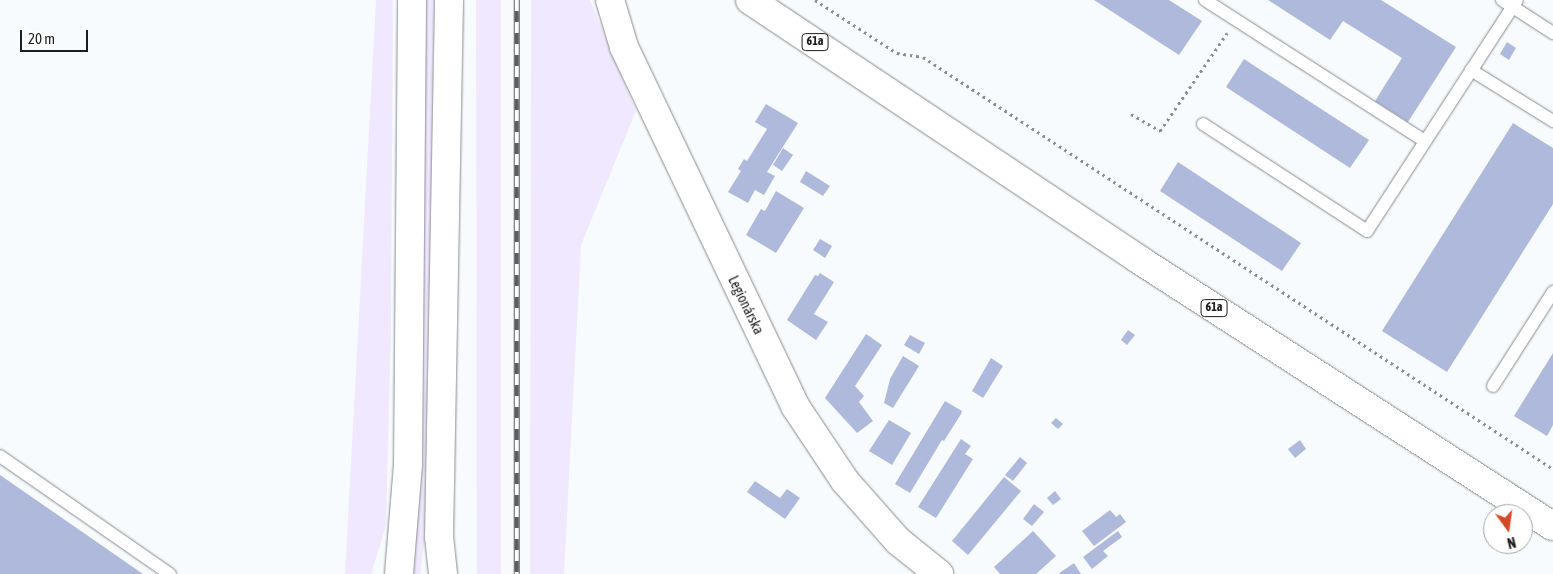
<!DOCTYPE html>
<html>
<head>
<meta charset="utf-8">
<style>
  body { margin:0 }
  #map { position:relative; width:1553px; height:574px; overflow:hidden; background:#f8fbfe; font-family:"Asap Condensed",sans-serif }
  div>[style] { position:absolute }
  .green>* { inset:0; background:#f0e8ff }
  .building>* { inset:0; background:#aeb9dc }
  .path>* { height:3px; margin-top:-1.5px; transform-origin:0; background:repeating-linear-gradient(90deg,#8b8d8f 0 2.5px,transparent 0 6.5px) }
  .roads { filter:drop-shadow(0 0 1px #888b8e) drop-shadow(0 0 1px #888b8e) }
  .lane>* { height:12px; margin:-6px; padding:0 6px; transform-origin:6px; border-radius:6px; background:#fff }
  .secondary>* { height:28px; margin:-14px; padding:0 14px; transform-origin:14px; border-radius:14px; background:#fff }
  .primary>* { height:28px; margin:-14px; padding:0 14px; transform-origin:14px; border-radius:14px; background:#fff }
  .rail>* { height:5.5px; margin-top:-2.75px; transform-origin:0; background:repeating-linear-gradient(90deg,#fff 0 11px,#5c5d5f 0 22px); box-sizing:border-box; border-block:1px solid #5c5d5f }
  span { translate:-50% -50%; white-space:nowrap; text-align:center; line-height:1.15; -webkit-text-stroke:5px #fff; paint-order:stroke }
  .shield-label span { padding:1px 4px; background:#fff; border:1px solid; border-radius:4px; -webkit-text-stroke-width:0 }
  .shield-label { font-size:12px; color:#1c1d1e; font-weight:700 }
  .street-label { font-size:14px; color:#1c1d1e }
  .north { position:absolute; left:1483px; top:504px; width:50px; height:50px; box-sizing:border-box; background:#fff; border:1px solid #a4a5a5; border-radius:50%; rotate:166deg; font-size:14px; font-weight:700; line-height:20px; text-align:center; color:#1c1d1e }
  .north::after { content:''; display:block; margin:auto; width:18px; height:22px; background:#d44a26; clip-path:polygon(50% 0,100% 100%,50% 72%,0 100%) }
  .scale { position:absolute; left:20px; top:30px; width:68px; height:22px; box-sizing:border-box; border:2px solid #1c1d1e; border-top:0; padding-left:6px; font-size:15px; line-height:18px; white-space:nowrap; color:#1c1d1e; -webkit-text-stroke:4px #fff; paint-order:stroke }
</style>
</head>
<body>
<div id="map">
  <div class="green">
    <div style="clip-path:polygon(376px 0,393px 0,391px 328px,386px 526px,371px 574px,345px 574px)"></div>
    <div style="clip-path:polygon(426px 0,434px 0,430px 500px,420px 574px,409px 574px,421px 433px)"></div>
    <div style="clip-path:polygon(476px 0,501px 0,501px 574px,477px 574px)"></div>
    <div style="clip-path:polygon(531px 0,590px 0,636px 111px,581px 245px,564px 574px,530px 574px)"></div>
  </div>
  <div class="building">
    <div style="clip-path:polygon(1094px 0,1169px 0,1202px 21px,1179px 55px)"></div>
    <div style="clip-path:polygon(1268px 0,1381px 0,1456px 47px,1408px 122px,1375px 101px,1402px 58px,1343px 21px,1330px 40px)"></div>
    <div style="clip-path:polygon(1507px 42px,1516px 48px,1509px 60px,1500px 54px)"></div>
    <div style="clip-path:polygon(1244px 59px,1369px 140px,1350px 168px,1226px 87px)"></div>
    <div style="clip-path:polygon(766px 104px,798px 123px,767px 172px,775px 176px,764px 195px,755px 190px,748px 203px,728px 192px,741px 171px,738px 169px,744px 159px,747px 161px,767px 129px,755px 122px)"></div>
    <div style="clip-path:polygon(1513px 123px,1553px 148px,1553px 204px,1447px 372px,1382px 331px)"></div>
    <div style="clip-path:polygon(783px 148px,793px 155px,782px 171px,773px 165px)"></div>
    <div style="clip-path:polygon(1178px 162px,1301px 243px,1282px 271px,1160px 191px)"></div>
    <div style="clip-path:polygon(806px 171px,830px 186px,823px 196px,800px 182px)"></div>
    <div style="clip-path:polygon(776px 191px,804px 208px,776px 253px,746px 235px,761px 209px,765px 211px)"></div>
    <div style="clip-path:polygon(820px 239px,832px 246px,825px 258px,813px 250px)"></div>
    <div style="clip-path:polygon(820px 273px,834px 282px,814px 314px,828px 322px,816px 340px,787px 320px,815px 275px,818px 276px)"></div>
    <div style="clip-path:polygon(1128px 330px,1135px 335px,1127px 345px,1121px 340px)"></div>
    <div style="clip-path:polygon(866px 334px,882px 345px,855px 386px,864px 396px,859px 402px,873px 421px,857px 433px,825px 398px)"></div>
    <div style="clip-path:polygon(910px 335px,925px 343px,919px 354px,904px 345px)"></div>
    <div style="clip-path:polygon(1553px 353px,1553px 425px,1547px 436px,1514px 416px)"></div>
    <div style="clip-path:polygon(903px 356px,919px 366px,893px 408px,884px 403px,890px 379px)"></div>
    <div style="clip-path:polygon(991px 358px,1003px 366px,983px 398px,972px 391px)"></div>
    <div style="clip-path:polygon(945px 401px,962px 411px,961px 414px,944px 441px,942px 440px,910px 493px,895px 484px)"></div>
    <div style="clip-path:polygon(1056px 418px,1063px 424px,1058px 429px,1051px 423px)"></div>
    <div style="clip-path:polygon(889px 420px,911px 433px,892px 465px,869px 451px)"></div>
    <div style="clip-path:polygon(961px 439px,971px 446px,965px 454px,973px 459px,936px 518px,918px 507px)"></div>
    <div style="clip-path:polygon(1300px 440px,1306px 449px,1295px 458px,1288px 449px)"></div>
    <div style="clip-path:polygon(1020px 457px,1027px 463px,1013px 481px,1005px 475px)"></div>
    <div style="clip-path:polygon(0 475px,143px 574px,0 574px)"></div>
    <div style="clip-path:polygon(1004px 477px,1021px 491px,968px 555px,952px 541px)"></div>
    <div style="clip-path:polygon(755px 481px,780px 498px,787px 489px,800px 498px,785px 519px,747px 492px)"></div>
    <div style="clip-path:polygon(1055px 491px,1061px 499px,1053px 505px,1047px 498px)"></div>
    <div style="clip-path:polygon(1034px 504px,1044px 512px,1032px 526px,1023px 519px)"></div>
    <div style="clip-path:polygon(1110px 510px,1116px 517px,1120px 514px,1126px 522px,1094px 546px,1082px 531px)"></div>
    <div style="clip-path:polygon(1033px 531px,1056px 556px,1036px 574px,1000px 574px,994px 567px)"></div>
    <div style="clip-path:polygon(1118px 531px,1122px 537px,1103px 551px,1108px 556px,1092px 569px,1083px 557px)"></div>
    <div style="clip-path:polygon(1074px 563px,1081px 574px,1058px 574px)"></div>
  </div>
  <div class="path">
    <div style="left:815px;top:0;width:98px;rotate:32.9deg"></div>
    <div style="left:897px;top:53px;width:26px;rotate:9deg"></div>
    <div style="left:923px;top:57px;width:753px;rotate:33.18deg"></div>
    <div style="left:1131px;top:114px;width:34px;rotate:30deg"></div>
    <div style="left:1160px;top:131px;width:119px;rotate:-55.6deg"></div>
  </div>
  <div class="roads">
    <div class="lane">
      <div style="left:1205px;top:0;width:261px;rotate:32.7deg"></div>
      <div style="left:1502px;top:0;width:61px;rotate:32.9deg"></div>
      <div style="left:1471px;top:70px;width:97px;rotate:31.9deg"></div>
      <div style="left:1203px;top:124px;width:196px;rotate:33.1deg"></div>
      <div style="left:1367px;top:231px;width:275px;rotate:-57deg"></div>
      <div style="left:1493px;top:386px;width:112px;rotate:-57.4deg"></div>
      <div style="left:0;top:456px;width:207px;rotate:34.8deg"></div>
    </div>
    <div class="secondary">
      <div style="left:610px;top:0;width:49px;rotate:73.4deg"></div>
      <div style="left:624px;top:47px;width:398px;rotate:64.5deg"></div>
      <div style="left:795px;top:406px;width:90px;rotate:56.3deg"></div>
      <div style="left:845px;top:481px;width:80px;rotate:48.5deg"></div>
      <div style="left:898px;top:541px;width:53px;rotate:38.8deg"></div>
      <div style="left:399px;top:574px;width:110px;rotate:-85.3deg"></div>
      <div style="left:408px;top:464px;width:464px;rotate:-89.5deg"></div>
      <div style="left:443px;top:574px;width:37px;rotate:-96deg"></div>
      <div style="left:439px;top:537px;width:537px;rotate:-88.93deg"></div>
    </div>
    <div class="primary">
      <div style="left:750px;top:0;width:467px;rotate:33.7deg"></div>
      <div style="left:1138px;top:259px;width:493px;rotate:32.8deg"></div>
    </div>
  </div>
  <div class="rail">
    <div style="left:517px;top:0;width:574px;rotate:90deg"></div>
  </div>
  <div class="shield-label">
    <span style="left:815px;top:42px">61a</span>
    <span style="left:1214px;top:308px">61a</span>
  </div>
  <div class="street-label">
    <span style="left:746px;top:305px;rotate:64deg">Legionárska</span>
  </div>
  <div class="north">N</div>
  <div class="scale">20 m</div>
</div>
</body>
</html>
